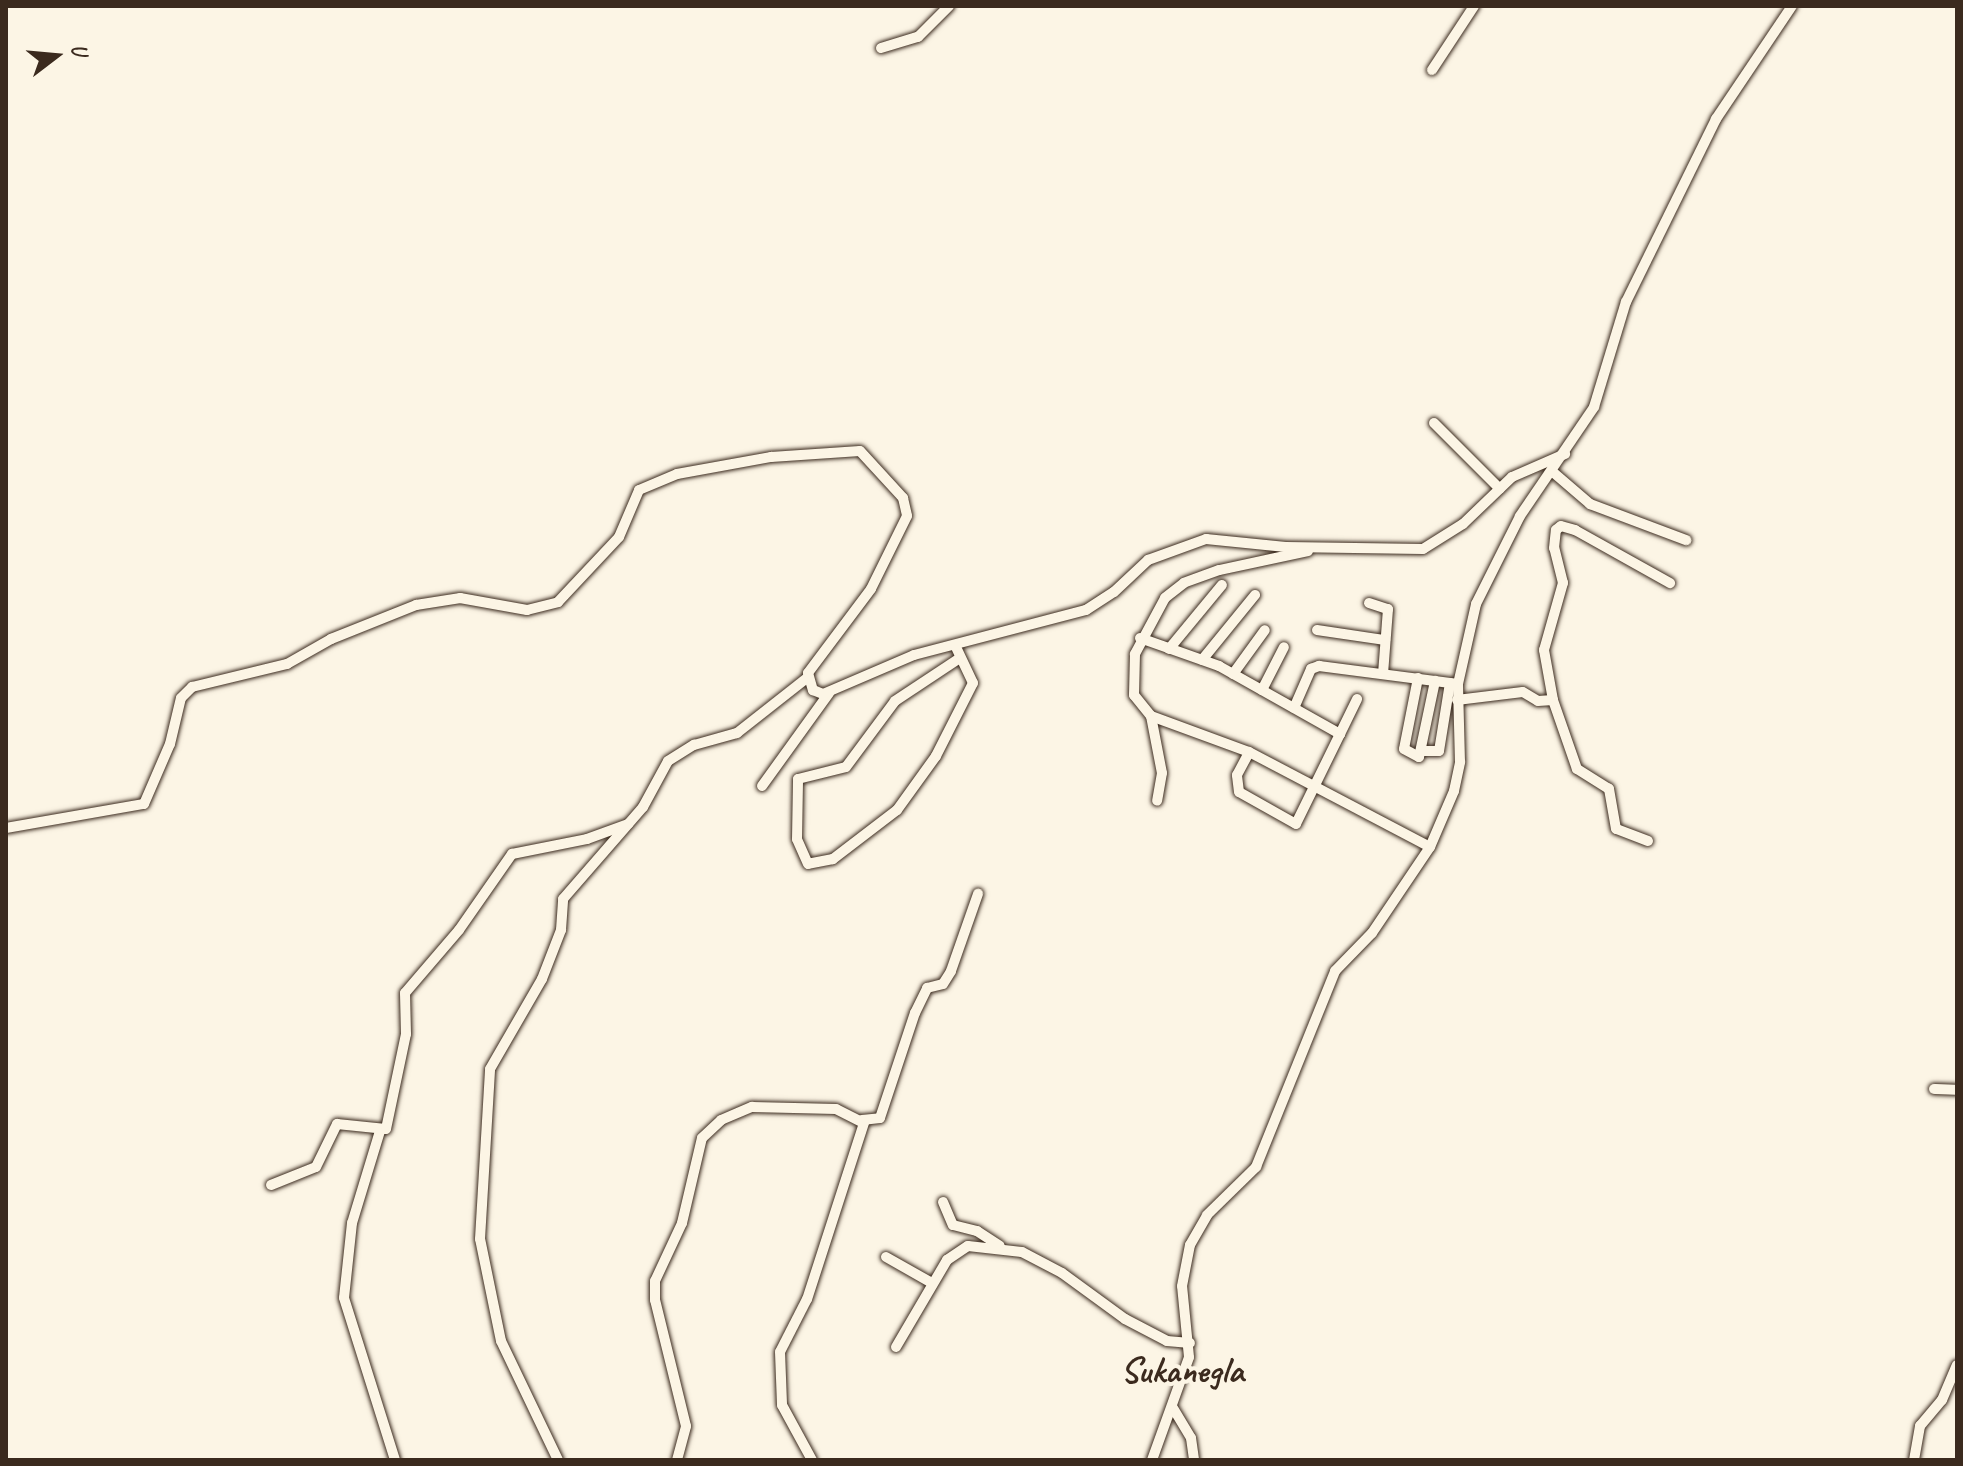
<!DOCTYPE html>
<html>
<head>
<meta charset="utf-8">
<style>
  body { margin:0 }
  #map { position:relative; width:1963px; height:1466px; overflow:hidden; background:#fcf5e5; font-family:Caveat,sans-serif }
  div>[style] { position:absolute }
  .roads { filter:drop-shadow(0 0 2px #3b2a1e) drop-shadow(0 0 2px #3b2a1e) }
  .minor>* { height:10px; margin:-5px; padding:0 5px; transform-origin:5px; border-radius:5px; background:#fcf5e5 }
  span { translate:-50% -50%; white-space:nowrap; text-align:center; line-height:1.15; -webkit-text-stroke:8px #fcf5e5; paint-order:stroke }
  .quarter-label { font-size:36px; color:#3b2a1e; font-weight:700 }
  .frame { position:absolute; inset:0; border:8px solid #3b2a1e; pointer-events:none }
  .north { position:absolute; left:16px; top:16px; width:80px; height:80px; -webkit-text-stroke:6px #fcf5e5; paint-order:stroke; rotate:74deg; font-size:22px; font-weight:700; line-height:32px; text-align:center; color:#3b2a1e }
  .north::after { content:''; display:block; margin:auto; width:28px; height:36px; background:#3b2a1e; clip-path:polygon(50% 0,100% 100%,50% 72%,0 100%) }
</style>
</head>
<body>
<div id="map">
  <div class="roads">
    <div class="minor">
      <div style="left:881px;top:48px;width:39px;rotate:-17deg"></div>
      <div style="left:918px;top:37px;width:44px;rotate:-45deg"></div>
      <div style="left:1432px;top:70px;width:77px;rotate:-56.7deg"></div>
      <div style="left:1434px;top:423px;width:93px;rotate:45deg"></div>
      <div style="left:1554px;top:473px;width:48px;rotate:40.7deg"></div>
      <div style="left:1590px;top:504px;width:103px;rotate:20.6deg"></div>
      <div style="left:1308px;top:551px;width:91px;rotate:167.9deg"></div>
      <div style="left:1219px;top:570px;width:37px;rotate:160deg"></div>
      <div style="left:1184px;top:583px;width:24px;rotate:142deg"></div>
      <div style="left:1165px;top:598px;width:64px;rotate:118.2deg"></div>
      <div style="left:1135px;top:654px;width:41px;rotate:91.4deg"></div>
      <div style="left:1134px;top:695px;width:27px;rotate:51deg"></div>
      <div style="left:1151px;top:716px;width:104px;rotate:20.2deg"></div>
      <div style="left:1249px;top:752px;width:204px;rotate:27.7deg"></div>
      <div style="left:1369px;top:603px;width:20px;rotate:18deg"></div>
      <div style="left:1388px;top:609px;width:65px;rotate:94.4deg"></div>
      <div style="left:1317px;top:630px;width:69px;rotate:8.4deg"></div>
      <div style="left:1140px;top:638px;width:84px;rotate:19.5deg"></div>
      <div style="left:1219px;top:666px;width:139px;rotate:29.3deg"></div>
      <div style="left:1340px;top:734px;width:100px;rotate:116.1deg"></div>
      <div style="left:1296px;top:824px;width:65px;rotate:-150.7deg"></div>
      <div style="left:1239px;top:792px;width:17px;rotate:-97deg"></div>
      <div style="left:1237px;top:775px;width:26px;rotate:-62deg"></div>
      <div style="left:955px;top:645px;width:42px;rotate:64.7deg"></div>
      <div style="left:973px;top:683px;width:82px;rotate:116.9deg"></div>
      <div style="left:936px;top:756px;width:67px;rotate:125.8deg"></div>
      <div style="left:897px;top:810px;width:81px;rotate:142.6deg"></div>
      <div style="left:833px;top:859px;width:25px;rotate:169deg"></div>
      <div style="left:808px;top:864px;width:27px;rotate:-114deg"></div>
      <div style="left:797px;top:839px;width:60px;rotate:-89deg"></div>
      <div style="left:798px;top:779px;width:49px;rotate:-14deg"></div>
      <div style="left:846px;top:767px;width:82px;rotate:-53.4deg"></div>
      <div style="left:895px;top:701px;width:78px;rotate:-33.5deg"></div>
      <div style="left:1169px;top:649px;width:83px;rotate:-50.4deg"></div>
      <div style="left:1202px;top:660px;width:84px;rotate:-50.8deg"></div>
      <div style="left:1233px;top:674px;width:54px;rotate:-54deg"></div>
      <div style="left:1418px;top:678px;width:72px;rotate:101.2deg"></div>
      <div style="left:1404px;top:749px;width:17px;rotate:28deg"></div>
      <div style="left:1419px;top:757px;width:78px;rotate:-78.1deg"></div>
      <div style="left:1262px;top:690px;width:48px;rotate:-62.9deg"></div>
      <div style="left:1457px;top:700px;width:66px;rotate:-6.9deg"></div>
      <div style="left:1523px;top:692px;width:17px;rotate:31deg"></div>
      <div style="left:1538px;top:701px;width:15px;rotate:-4deg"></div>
      <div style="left:1294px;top:708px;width:43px;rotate:-66.4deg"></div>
      <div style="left:1311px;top:669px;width:9px;rotate:-21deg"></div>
      <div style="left:1319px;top:666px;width:140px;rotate:7.4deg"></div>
      <div style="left:1151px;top:716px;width:58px;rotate:79.1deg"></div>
      <div style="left:1162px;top:773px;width:28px;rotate:100deg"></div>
      <div style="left:1340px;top:734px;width:39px;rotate:-64deg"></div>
      <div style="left:1424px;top:751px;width:15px"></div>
      <div style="left:1439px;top:751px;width:69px;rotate:-80.8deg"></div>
      <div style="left:762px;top:786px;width:115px;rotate:-54.2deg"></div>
      <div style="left:6px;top:828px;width:140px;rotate:-9.9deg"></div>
      <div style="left:144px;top:804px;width:65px;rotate:-66.6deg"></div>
      <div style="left:170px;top:744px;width:47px;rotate:-76.6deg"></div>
      <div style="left:181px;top:698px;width:16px;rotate:-45deg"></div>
      <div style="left:192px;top:687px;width:98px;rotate:-13.6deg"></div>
      <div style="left:287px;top:664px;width:51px;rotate:-29.6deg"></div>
      <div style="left:331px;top:639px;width:92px;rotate:-21.8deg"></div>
      <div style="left:416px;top:605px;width:45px;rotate:-9deg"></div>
      <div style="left:460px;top:598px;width:68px;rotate:10.2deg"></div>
      <div style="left:527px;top:610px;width:32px;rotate:-14deg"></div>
      <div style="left:558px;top:602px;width:89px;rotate:-46.8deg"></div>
      <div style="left:619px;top:537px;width:51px;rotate:-66.9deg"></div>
      <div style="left:639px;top:490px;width:41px;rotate:-22.8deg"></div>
      <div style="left:677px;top:474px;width:96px;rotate:-10.3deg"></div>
      <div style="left:771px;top:457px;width:89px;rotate:-3.9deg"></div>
      <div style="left:860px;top:451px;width:64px;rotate:47.5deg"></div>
      <div style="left:903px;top:498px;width:18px;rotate:77deg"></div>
      <div style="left:907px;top:516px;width:81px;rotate:116.3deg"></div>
      <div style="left:871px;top:589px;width:105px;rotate:126.9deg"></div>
      <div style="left:808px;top:673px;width:18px;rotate:74deg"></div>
      <div style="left:813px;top:690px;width:11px;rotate:22deg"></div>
      <div style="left:823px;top:694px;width:99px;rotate:-23.2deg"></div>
      <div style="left:914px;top:655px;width:178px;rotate:-14.7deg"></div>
      <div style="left:1086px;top:610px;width:33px;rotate:-33deg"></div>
      <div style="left:1114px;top:592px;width:47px;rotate:-43.3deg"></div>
      <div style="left:1148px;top:560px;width:62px;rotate:-19.9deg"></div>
      <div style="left:1206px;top:539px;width:80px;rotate:5.7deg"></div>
      <div style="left:1286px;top:547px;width:137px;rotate:0.8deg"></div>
      <div style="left:1423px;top:549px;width:47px;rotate:-32deg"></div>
      <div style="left:1463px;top:524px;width:68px;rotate:-43.8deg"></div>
      <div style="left:1512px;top:477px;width:58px;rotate:-23.5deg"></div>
      <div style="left:1648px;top:841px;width:34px;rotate:-159deg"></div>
      <div style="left:1616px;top:829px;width:41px;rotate:-99.9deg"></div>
      <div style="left:1609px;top:789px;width:38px;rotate:-148deg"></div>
      <div style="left:1577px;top:769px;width:73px;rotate:-109.2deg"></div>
      <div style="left:1553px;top:700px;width:51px;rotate:-100.2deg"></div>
      <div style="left:1544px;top:650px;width:70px;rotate:-74.2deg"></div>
      <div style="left:1563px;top:583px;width:36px;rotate:-104deg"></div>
      <div style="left:1554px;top:548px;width:18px;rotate:-84deg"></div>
      <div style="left:1556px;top:530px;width:6px;rotate:-39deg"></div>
      <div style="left:1561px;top:526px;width:15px;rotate:16deg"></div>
      <div style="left:1575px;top:530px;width:109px;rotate:29.2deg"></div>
      <div style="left:1934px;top:1089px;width:23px;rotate:2deg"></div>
      <div style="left:862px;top:1120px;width:18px;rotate:-6deg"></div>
      <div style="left:880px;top:1118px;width:111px;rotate:-71.6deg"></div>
      <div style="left:915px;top:1013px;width:28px;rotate:-64deg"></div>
      <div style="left:927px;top:988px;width:16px;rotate:-14deg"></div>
      <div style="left:943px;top:984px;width:15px;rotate:-58deg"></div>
      <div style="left:951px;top:971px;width:82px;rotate:-70.7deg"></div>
      <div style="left:380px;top:1131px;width:96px;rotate:106.9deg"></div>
      <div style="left:352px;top:1223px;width:75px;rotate:96.1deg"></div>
      <div style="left:344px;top:1298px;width:170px;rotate:72.5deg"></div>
      <div style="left:271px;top:1185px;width:48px;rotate:-21.8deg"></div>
      <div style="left:316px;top:1167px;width:48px;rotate:-64deg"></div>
      <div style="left:337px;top:1124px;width:49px;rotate:5.8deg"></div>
      <div style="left:386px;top:1129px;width:97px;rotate:-78.1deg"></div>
      <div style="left:406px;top:1034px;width:41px;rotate:-91.4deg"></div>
      <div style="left:405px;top:993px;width:83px;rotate:-49.4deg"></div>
      <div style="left:459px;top:930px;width:93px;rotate:-55.1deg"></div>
      <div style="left:512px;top:854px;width:76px;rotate:-11.3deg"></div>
      <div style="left:587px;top:839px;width:44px;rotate:-20.1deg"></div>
      <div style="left:943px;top:1202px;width:25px;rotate:67deg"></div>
      <div style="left:953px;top:1225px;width:25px;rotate:14deg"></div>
      <div style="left:977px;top:1231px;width:27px;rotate:33deg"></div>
      <div style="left:886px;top:1257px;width:53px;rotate:29.5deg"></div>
      <div style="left:896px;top:1347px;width:101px;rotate:-59.6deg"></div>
      <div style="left:947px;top:1260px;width:25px;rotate:-34deg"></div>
      <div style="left:968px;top:1246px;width:54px;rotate:6.3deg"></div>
      <div style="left:1022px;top:1252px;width:45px;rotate:27.7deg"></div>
      <div style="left:1062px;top:1273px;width:78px;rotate:36.1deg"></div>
      <div style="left:1125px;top:1319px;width:47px;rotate:27.6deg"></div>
      <div style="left:1167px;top:1341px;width:23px;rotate:5deg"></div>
      <div style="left:1173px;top:1408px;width:35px;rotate:59deg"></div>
      <div style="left:1191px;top:1438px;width:22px;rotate:82deg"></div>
      <div style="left:558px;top:1460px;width:132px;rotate:-115.6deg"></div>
      <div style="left:501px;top:1341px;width:104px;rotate:-101.6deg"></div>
      <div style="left:480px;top:1239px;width:170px;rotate:-86.6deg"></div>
      <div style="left:490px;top:1069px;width:104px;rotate:-60deg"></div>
      <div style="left:542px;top:979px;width:53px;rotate:-68.8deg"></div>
      <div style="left:561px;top:930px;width:31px;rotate:-86deg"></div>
      <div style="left:563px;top:899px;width:122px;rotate:-49deg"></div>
      <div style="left:643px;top:807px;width:52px;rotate:-61.5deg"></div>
      <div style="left:668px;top:761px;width:31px;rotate:-32deg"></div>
      <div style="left:694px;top:745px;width:45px;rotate:-15.6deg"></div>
      <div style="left:737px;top:733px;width:89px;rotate:-38.2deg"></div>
      <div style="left:677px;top:1460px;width:35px;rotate:-75deg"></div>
      <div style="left:686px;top:1426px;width:130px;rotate:-103.8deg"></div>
      <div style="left:655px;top:1300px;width:19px;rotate:-90deg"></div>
      <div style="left:655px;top:1281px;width:64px;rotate:-65deg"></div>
      <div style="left:682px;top:1223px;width:87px;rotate:-76.8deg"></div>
      <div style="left:702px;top:1138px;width:26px;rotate:-43deg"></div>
      <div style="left:721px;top:1120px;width:34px;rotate:-23deg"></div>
      <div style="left:752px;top:1107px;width:84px;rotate:1.4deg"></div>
      <div style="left:836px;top:1109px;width:31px;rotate:27deg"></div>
      <div style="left:864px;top:1123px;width:185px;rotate:107.9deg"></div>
      <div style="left:807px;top:1299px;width:59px;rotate:117deg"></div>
      <div style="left:780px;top:1352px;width:53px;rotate:87.8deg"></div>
      <div style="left:782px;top:1405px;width:63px;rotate:61.4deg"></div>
      <div style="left:1152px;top:1460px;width:109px;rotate:-70.2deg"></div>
      <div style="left:1189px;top:1357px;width:71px;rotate:-95.6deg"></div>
      <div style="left:1182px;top:1286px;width:42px;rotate:-79deg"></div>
      <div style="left:1190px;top:1245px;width:34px;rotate:-60deg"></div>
      <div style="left:1207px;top:1215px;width:69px;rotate:-44.4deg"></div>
      <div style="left:1256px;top:1167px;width:211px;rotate:-68deg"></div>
      <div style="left:1335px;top:971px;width:53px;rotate:-45.8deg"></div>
      <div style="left:1372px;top:933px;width:104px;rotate:-56deg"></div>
      <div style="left:1430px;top:847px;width:61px;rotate:-66.8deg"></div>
      <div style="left:1454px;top:791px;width:30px;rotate:-78deg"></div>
      <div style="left:1460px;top:762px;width:78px;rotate:-91.5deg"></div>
      <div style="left:1458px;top:684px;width:82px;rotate:-77.3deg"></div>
      <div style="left:1476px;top:604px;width:98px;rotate:-63.4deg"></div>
      <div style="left:1520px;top:516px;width:132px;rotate:-55.8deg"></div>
      <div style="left:1594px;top:407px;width:110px;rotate:-73.1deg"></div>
      <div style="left:1626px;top:302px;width:204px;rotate:-63.8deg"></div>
      <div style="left:1716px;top:119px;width:136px;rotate:-56.1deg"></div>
      <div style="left:1914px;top:1460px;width:35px;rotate:-80deg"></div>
      <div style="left:1920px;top:1426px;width:34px;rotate:-50deg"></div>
      <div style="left:1942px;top:1400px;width:38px;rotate:-67deg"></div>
    </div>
  </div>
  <div class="quarter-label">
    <span style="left:1182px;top:1371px">Sukanegla</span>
  </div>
  <div class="frame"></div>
  <div class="north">U</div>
</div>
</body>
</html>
